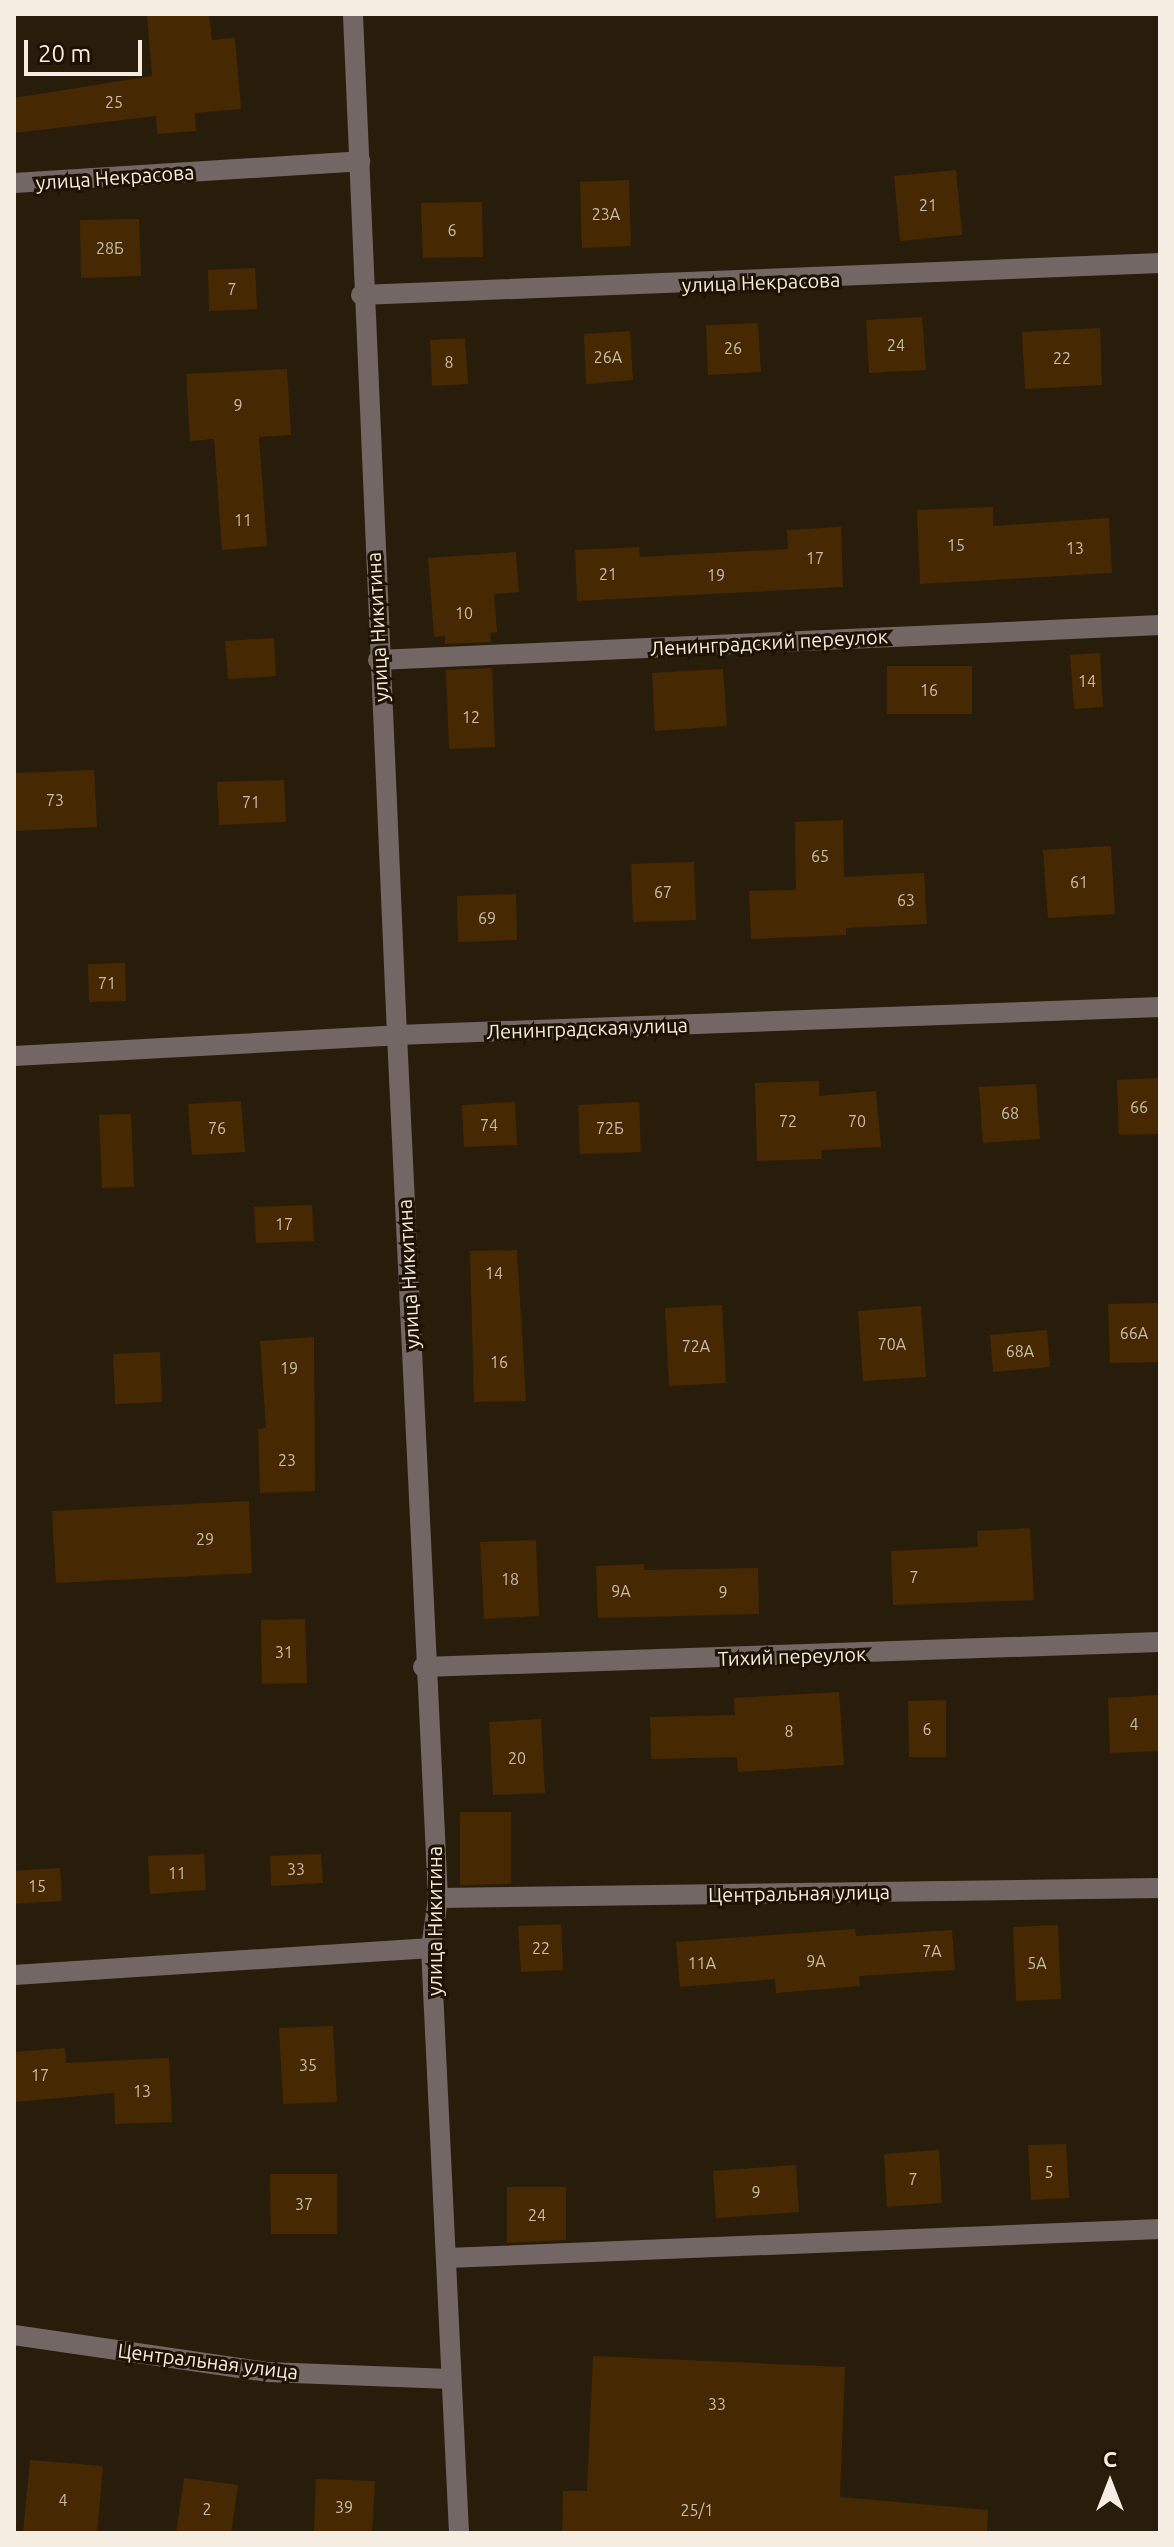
<!DOCTYPE html>
<html>
<head>
<meta charset="utf-8">
<style>
  body { margin:0 }
  #map { position:relative; width:1174px; height:2547px; overflow:hidden; background:#281d0b; font-family:Ubuntu,sans-serif }
  div>[style] { position:absolute }
  .building>* { inset:0; background:#462903 }
  .minor>* { height:20px; margin:-10px; padding:0 10px; transform-origin:10px; border-radius:10px; background:#736765 }
  .tertiary>* { height:20px; margin:-10px; padding:0 10px; transform-origin:10px; border-radius:10px; background:#736765 }
  span { translate:-50% -50%; white-space:nowrap; text-align:center; line-height:1.15; -webkit-text-stroke:6px #1e1303; paint-order:stroke }
  .number-label { font-size:16px; color:#c9bcaa }
  .number-label span { -webkit-text-stroke-width:0 }
  .street-label { font-size:20px; color:#f5ede2 }
  .frame { position:absolute; inset:0; border:16px solid #f5ede2; pointer-events:none }
  .north { position:absolute; left:1070px; top:2443px; width:80px; height:80px; -webkit-text-stroke:6px #1e1303; paint-order:stroke; rotate:0deg; font-size:22px; font-weight:700; line-height:32px; text-align:center; color:#f5ede2 }
  .north::after { content:''; display:block; margin:auto; width:28px; height:36px; background:#f5ede2; clip-path:polygon(50% 0,100% 100%,50% 72%,0 100%) }
  .scale { position:absolute; left:24px; top:40px; width:118px; height:36px; box-sizing:border-box; border:4px solid #f5ede2; border-top:0; padding-left:10px; font-size:24px; line-height:28px; white-space:nowrap; color:#f5ede2; -webkit-text-stroke:6px #1e1303; paint-order:stroke }
</style>
</head>
<body>
<div id="map">
  <div class="building">
    <div style="clip-path:polygon(147px 14px,209px 14px,212px 40px,235px 38px,241px 109px,195px 113px,196px 131px,157px 134px,156px 116px,14px 133px,14px 98px,152px 76px)"></div>
    <div style="clip-path:polygon(956px 170px,962px 235px,900px 241px,894px 176px)"></div>
    <div style="clip-path:polygon(629px 180px,631px 246px,582px 248px,580px 182px)"></div>
    <div style="clip-path:polygon(482px 202px,483px 257px,423px 258px,421px 203px)"></div>
    <div style="clip-path:polygon(139px 219px,141px 276px,81px 278px,80px 220px)"></div>
    <div style="clip-path:polygon(255px 268px,257px 309px,209px 311px,208px 270px)"></div>
    <div style="clip-path:polygon(922px 317px,926px 370px,869px 373px,866px 320px)"></div>
    <div style="clip-path:polygon(758px 323px,761px 372px,708px 375px,706px 325px)"></div>
    <div style="clip-path:polygon(1100px 328px,1102px 385px,1025px 389px,1022px 332px)"></div>
    <div style="clip-path:polygon(630px 331px,633px 380px,586px 384px,584px 334px)"></div>
    <div style="clip-path:polygon(465px 338px,468px 384px,432px 386px,430px 340px)"></div>
    <div style="clip-path:polygon(287px 369px,291px 435px,259px 437px,267px 546px,222px 550px,214px 439px,190px 441px,186px 374px)"></div>
    <div style="clip-path:polygon(993px 507px,993px 526px,1109px 518px,1112px 573px,920px 584px,917px 510px)"></div>
    <div style="clip-path:polygon(841px 527px,843px 587px,577px 601px,575px 550px,639px 547px,640px 557px,788px 549px,787px 530px)"></div>
    <div style="clip-path:polygon(516px 552px,519px 592px,494px 594px,497px 632px,490px 633px,491px 642px,445px 644px,445px 636px,434px 637px,428px 558px)"></div>
    <div style="clip-path:polygon(274px 638px,276px 676px,228px 679px,225px 641px)"></div>
    <div style="clip-path:polygon(1100px 653px,1103px 707px,1074px 709px,1070px 655px)"></div>
    <div style="clip-path:polygon(887px 666px,972px 666px,972px 714px,887px 714px)"></div>
    <div style="clip-path:polygon(492px 668px,495px 747px,449px 749px,446px 670px)"></div>
    <div style="clip-path:polygon(723px 669px,727px 726px,655px 731px,652px 673px)"></div>
    <div style="clip-path:polygon(94px 770px,97px 827px,14px 831px,14px 773px)"></div>
    <div style="clip-path:polygon(284px 780px,286px 822px,219px 825px,217px 782px)"></div>
    <div style="clip-path:polygon(843px 820px,844px 877px,924px 873px,927px 924px,846px 928px,846px 935px,751px 939px,749px 891px,796px 890px,795px 822px)"></div>
    <div style="clip-path:polygon(1111px 846px,1115px 914px,1048px 918px,1043px 850px)"></div>
    <div style="clip-path:polygon(694px 862px,696px 920px,633px 922px,631px 864px)"></div>
    <div style="clip-path:polygon(516px 894px,517px 940px,458px 942px,457px 896px)"></div>
    <div style="clip-path:polygon(125px 963px,126px 1001px,89px 1002px,88px 964px)"></div>
    <div style="clip-path:polygon(1160px 1078px,1160px 1134px,1119px 1135px,1117px 1080px)"></div>
    <div style="clip-path:polygon(819px 1081px,819px 1096px,876px 1091px,881px 1147px,821px 1150px,822px 1159px,757px 1161px,755px 1083px)"></div>
    <div style="clip-path:polygon(1036px 1084px,1040px 1139px,983px 1143px,979px 1087px)"></div>
    <div style="clip-path:polygon(241px 1101px,245px 1152px,192px 1155px,188px 1104px)"></div>
    <div style="clip-path:polygon(515px 1102px,517px 1145px,464px 1147px,462px 1105px)"></div>
    <div style="clip-path:polygon(639px 1102px,641px 1152px,580px 1154px,578px 1105px)"></div>
    <div style="clip-path:polygon(131px 1114px,134px 1187px,102px 1188px,99px 1115px)"></div>
    <div style="clip-path:polygon(312px 1205px,314px 1241px,256px 1243px,254px 1207px)"></div>
    <div style="clip-path:polygon(517px 1250px,526px 1401px,474px 1402px,470px 1251px)"></div>
    <div style="clip-path:polygon(1160px 1303px,1160px 1362px,1110px 1363px,1108px 1304px)"></div>
    <div style="clip-path:polygon(722px 1305px,726px 1383px,669px 1386px,665px 1308px)"></div>
    <div style="clip-path:polygon(921px 1306px,926px 1377px,863px 1381px,858px 1311px)"></div>
    <div style="clip-path:polygon(1047px 1330px,1050px 1367px,993px 1372px,990px 1335px)"></div>
    <div style="clip-path:polygon(314px 1337px,315px 1491px,260px 1493px,258px 1429px,266px 1428px,260px 1341px)"></div>
    <div style="clip-path:polygon(160px 1352px,162px 1402px,115px 1404px,113px 1354px)"></div>
    <div style="clip-path:polygon(249px 1501px,252px 1573px,56px 1583px,52px 1511px)"></div>
    <div style="clip-path:polygon(1030px 1528px,1034px 1600px,893px 1605px,891px 1551px,978px 1547px,977px 1531px)"></div>
    <div style="clip-path:polygon(536px 1540px,539px 1616px,484px 1619px,480px 1542px)"></div>
    <div style="clip-path:polygon(644px 1564px,644px 1570px,758px 1568px,759px 1614px,598px 1618px,596px 1566px)"></div>
    <div style="clip-path:polygon(305px 1619px,307px 1683px,262px 1684px,261px 1620px)"></div>
    <div style="clip-path:polygon(839px 1692px,844px 1765px,738px 1772px,737px 1757px,651px 1759px,650px 1717px,735px 1715px,734px 1698px)"></div>
    <div style="clip-path:polygon(1160px 1695px,1160px 1751px,1110px 1753px,1108px 1698px)"></div>
    <div style="clip-path:polygon(946px 1700px,946px 1757px,909px 1757px,908px 1701px)"></div>
    <div style="clip-path:polygon(541px 1719px,545px 1793px,493px 1795px,489px 1722px)"></div>
    <div style="clip-path:polygon(460px 1812px,511px 1812px,511px 1884px,460px 1885px)"></div>
    <div style="clip-path:polygon(204px 1854px,206px 1890px,150px 1894px,148px 1856px)"></div>
    <div style="clip-path:polygon(321px 1854px,323px 1883px,271px 1886px,270px 1856px)"></div>
    <div style="clip-path:polygon(60px 1868px,62px 1901px,14px 1904px,14px 1871px)"></div>
    <div style="clip-path:polygon(561px 1924px,563px 1970px,521px 1972px,518px 1926px)"></div>
    <div style="clip-path:polygon(1058px 1925px,1061px 1999px,1016px 2001px,1013px 1927px)"></div>
    <div style="clip-path:polygon(855px 1929px,856px 1936px,952px 1930px,955px 1970px,859px 1976px,860px 1986px,776px 1993px,775px 1979px,680px 1987px,676px 1942px)"></div>
    <div style="clip-path:polygon(333px 2026px,337px 2102px,283px 2104px,279px 2028px)"></div>
    <div style="clip-path:polygon(65px 2048px,66px 2063px,169px 2058px,172px 2122px,115px 2124px,114px 2093px,14px 2102px,14px 2052px)"></div>
    <div style="clip-path:polygon(1066px 2144px,1069px 2198px,1031px 2200px,1028px 2145px)"></div>
    <div style="clip-path:polygon(939px 2150px,942px 2203px,887px 2207px,884px 2154px)"></div>
    <div style="clip-path:polygon(796px 2165px,799px 2212px,716px 2218px,713px 2171px)"></div>
    <div style="clip-path:polygon(270px 2174px,337px 2174px,337px 2234px,271px 2234px)"></div>
    <div style="clip-path:polygon(507px 2187px,566px 2187px,566px 2240px,507px 2243px)"></div>
    <div style="clip-path:polygon(593px 2356px,845px 2367px,840px 2497px,988px 2510px,987px 2533px,562px 2533px,563px 2491px,587px 2491px)"></div>
    <div style="clip-path:polygon(30px 2460px,103px 2466px,97px 2533px,23px 2533px)"></div>
    <div style="clip-path:polygon(184px 2478px,238px 2485px,231px 2533px,176px 2533px)"></div>
    <div style="clip-path:polygon(316px 2479px,375px 2481px,372px 2533px,314px 2533px)"></div>
  </div>
  <div class="minor">
    <div style="left:14px;top:183px;width:347px;rotate:-3.6deg"></div>
    <div style="left:361px;top:295px;width:800px;rotate:-2.29deg"></div>
    <div style="left:378px;top:660px;width:783px;rotate:-2.56deg"></div>
    <div style="left:14px;top:1056px;width:384px;rotate:-3.1deg"></div>
    <div style="left:397px;top:1035px;width:1022px;rotate:-92.47deg"></div>
    <div style="left:423px;top:1667px;width:737px;rotate:-1.94deg"></div>
    <div style="left:438px;top:1898px;width:722px;rotate:-0.79deg"></div>
    <div style="left:14px;top:1975px;width:418px;rotate:-3.7deg"></div>
    <div style="left:447px;top:2258px;width:714px;rotate:-2.33deg"></div>
    <div style="left:14px;top:2335px;width:256px;rotate:8.3deg"></div>
    <div style="left:267px;top:2372px;width:183px;rotate:2.2deg"></div>
  </div>
  <div class="tertiary">
    <div style="left:459px;top:2533px;width:586px;rotate:-92.74deg"></div>
    <div style="left:431px;top:1948px;width:50px;rotate:-82deg"></div>
    <div style="left:438px;top:1898px;width:864px;rotate:-92.72deg"></div>
    <div style="left:397px;top:1035px;width:764px;rotate:-2.1deg"></div>
  </div>
  <div class="number-label">
    <span style="left:114px;top:102px">25</span>
    <span style="left:928px;top:205px">21</span>
    <span style="left:606px;top:214px">23А</span>
    <span style="left:452px;top:230px">6</span>
    <span style="left:110px;top:248px">28Б</span>
    <span style="left:232px;top:289px">7</span>
    <span style="left:896px;top:345px">24</span>
    <span style="left:733px;top:348px">26</span>
    <span style="left:608px;top:357px">26А</span>
    <span style="left:1062px;top:358px">22</span>
    <span style="left:449px;top:362px">8</span>
    <span style="left:238px;top:405px">9</span>
    <span style="left:243px;top:520px">11</span>
    <span style="left:956px;top:545px">15</span>
    <span style="left:1075px;top:548px">13</span>
    <span style="left:815px;top:558px">17</span>
    <span style="left:608px;top:574px">21</span>
    <span style="left:716px;top:575px">19</span>
    <span style="left:464px;top:613px">10</span>
    <span style="left:1087px;top:681px">14</span>
    <span style="left:929px;top:690px">16</span>
    <span style="left:471px;top:717px">12</span>
    <span style="left:55px;top:800px">73</span>
    <span style="left:251px;top:802px">71</span>
    <span style="left:820px;top:856px">65</span>
    <span style="left:1079px;top:882px">61</span>
    <span style="left:663px;top:892px">67</span>
    <span style="left:906px;top:900px">63</span>
    <span style="left:487px;top:918px">69</span>
    <span style="left:107px;top:983px">71</span>
    <span style="left:1139px;top:1107px">66</span>
    <span style="left:1010px;top:1113px">68</span>
    <span style="left:788px;top:1121px">72</span>
    <span style="left:857px;top:1121px">70</span>
    <span style="left:489px;top:1125px">74</span>
    <span style="left:217px;top:1128px">76</span>
    <span style="left:610px;top:1128px">72Б</span>
    <span style="left:284px;top:1224px">17</span>
    <span style="left:494px;top:1273px">14</span>
    <span style="left:1134px;top:1333px">66А</span>
    <span style="left:892px;top:1344px">70А</span>
    <span style="left:696px;top:1346px">72А</span>
    <span style="left:1020px;top:1351px">68А</span>
    <span style="left:499px;top:1362px">16</span>
    <span style="left:289px;top:1368px">19</span>
    <span style="left:287px;top:1460px">23</span>
    <span style="left:205px;top:1539px">29</span>
    <span style="left:914px;top:1577px">7</span>
    <span style="left:510px;top:1579px">18</span>
    <span style="left:621px;top:1591px">9А</span>
    <span style="left:723px;top:1592px">9</span>
    <span style="left:284px;top:1652px">31</span>
    <span style="left:1134px;top:1724px">4</span>
    <span style="left:927px;top:1729px">6</span>
    <span style="left:789px;top:1731px">8</span>
    <span style="left:517px;top:1758px">20</span>
    <span style="left:296px;top:1869px">33</span>
    <span style="left:177px;top:1873px">11</span>
    <span style="left:37px;top:1886px">15</span>
    <span style="left:541px;top:1948px">22</span>
    <span style="left:932px;top:1951px">7А</span>
    <span style="left:816px;top:1961px">9А</span>
    <span style="left:702px;top:1963px">11А</span>
    <span style="left:1037px;top:1963px">5А</span>
    <span style="left:308px;top:2065px">35</span>
    <span style="left:40px;top:2075px">17</span>
    <span style="left:142px;top:2091px">13</span>
    <span style="left:1049px;top:2172px">5</span>
    <span style="left:913px;top:2179px">7</span>
    <span style="left:756px;top:2192px">9</span>
    <span style="left:304px;top:2204px">37</span>
    <span style="left:537px;top:2215px">24</span>
    <span style="left:717px;top:2404px">33</span>
    <span style="left:63px;top:2500px">4</span>
    <span style="left:344px;top:2507px">39</span>
    <span style="left:207px;top:2509px">2</span>
    <span style="left:697px;top:2510px">25/1</span>
  </div>
  <div class="street-label">
    <span style="left:115px;top:177px;rotate:-4deg">улица Некрасова</span>
    <span style="left:761px;top:282px;rotate:-2deg">улица Некрасова</span>
    <span style="left:377px;top:627px;rotate:-93deg">улица Никитина</span>
    <span style="left:769px;top:642px;rotate:-3deg">Ленинградский переулок</span>
    <span style="left:587px;top:1028px;rotate:-2deg">Ленинградская улица</span>
    <span style="left:408px;top:1274px;rotate:-93deg">улица Никитина</span>
    <span style="left:792px;top:1656px;rotate:-2deg">Тихий переулок</span>
    <span style="left:799px;top:1893px;rotate:-1deg">Центральная улица</span>
    <span style="left:434px;top:1921px;rotate:-90deg">улица Никитина</span>
    <span style="left:208px;top:2361px;rotate:7deg">Центральная улица</span>
  </div>
  <div class="frame"></div>
  <div class="north">С</div>
  <div class="scale">20 m</div>
</div>
</body>
</html>
